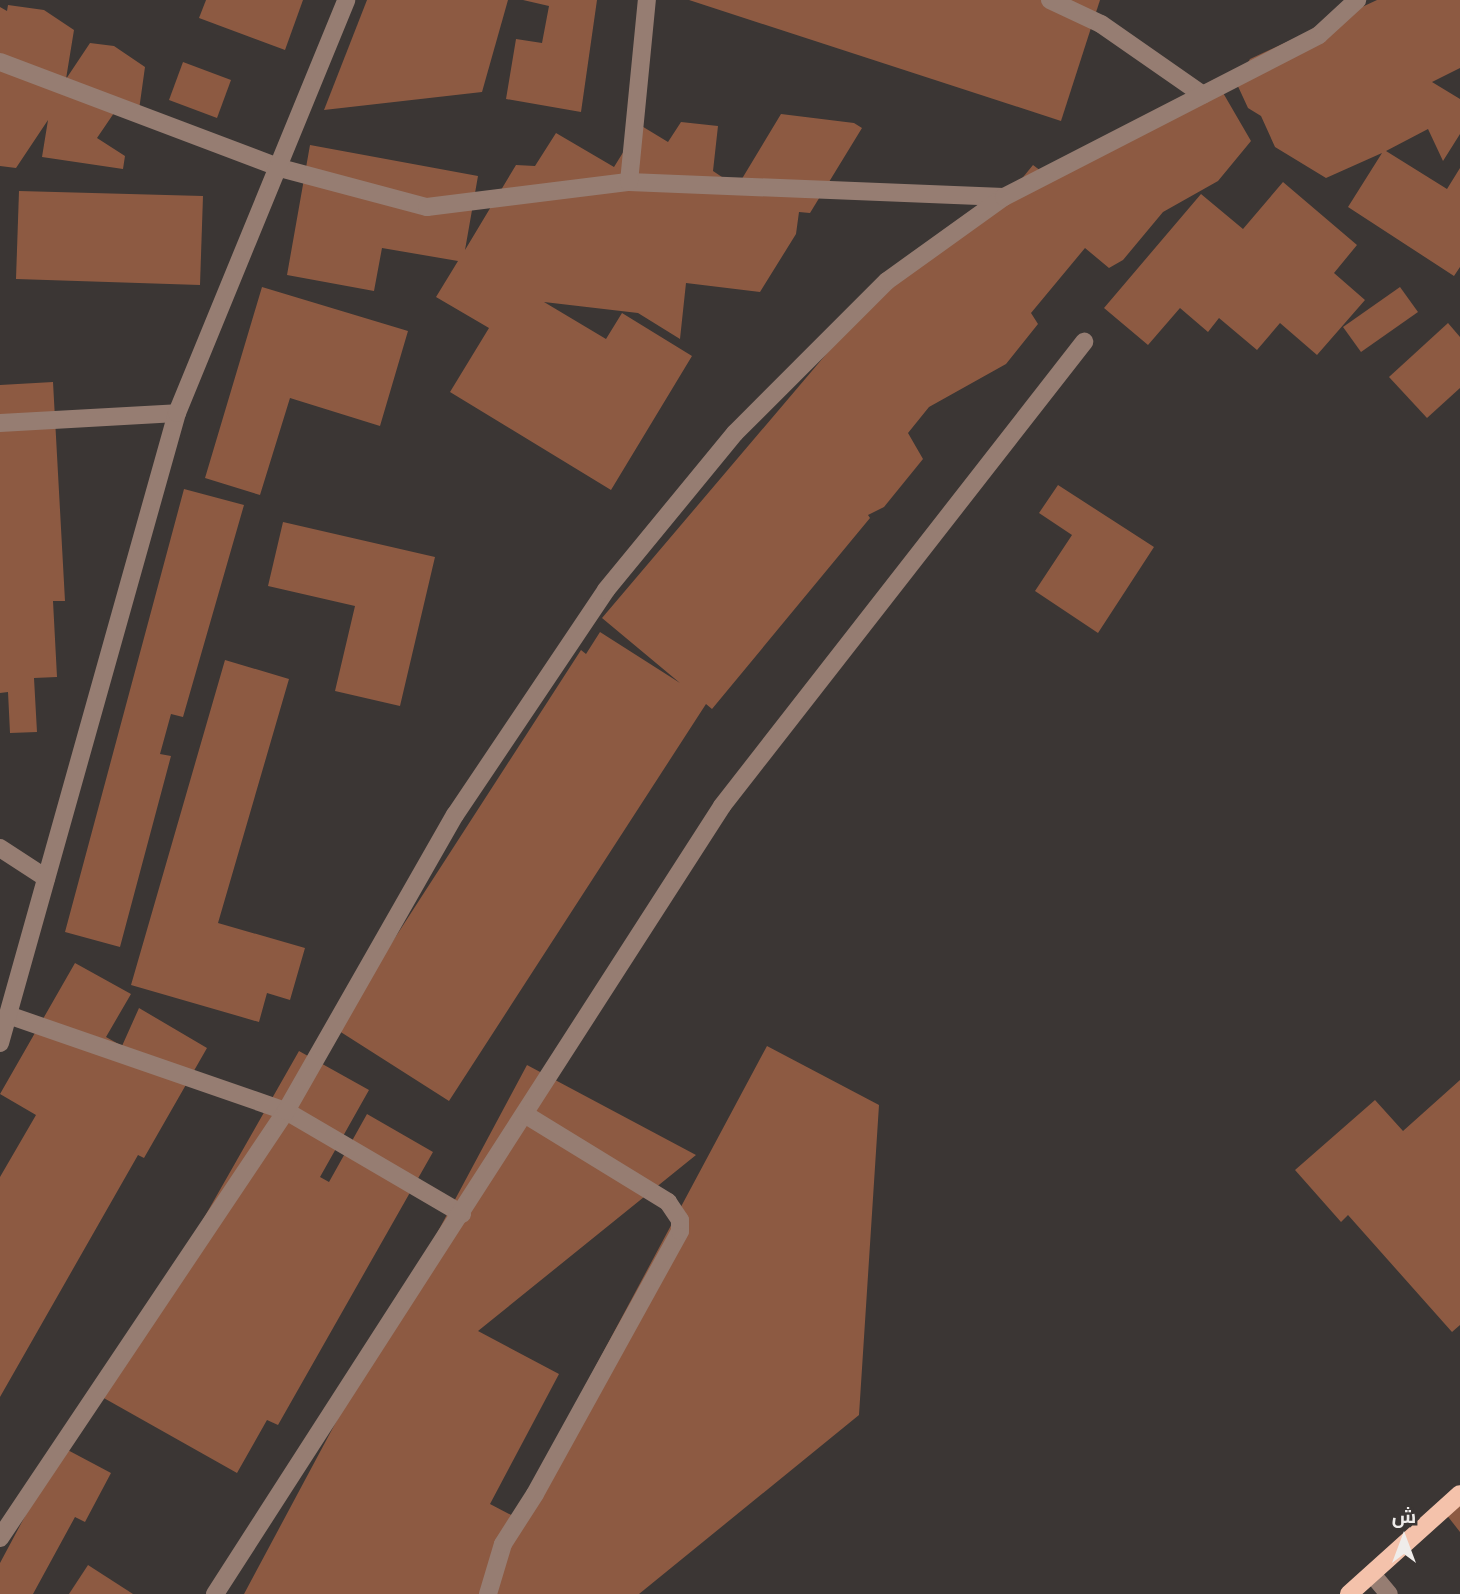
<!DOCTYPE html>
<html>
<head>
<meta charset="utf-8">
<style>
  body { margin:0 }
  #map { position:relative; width:1460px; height:1594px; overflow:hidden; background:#3b3634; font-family:Inter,Cairo,sans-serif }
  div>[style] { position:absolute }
  .building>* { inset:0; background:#8d5a42 }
  .minor>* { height:18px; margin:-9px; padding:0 9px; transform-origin:9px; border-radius:9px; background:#967d72 }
  .major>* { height:18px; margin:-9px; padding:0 9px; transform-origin:9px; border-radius:9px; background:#f4c2ab }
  span { translate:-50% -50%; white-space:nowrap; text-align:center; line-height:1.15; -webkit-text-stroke:5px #3b3634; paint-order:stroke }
  .north { position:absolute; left:1369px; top:1503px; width:70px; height:70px; -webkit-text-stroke:5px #3b3634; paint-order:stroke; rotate:0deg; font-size:19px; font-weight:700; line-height:28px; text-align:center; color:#efecea }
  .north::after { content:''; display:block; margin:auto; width:24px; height:32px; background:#efecea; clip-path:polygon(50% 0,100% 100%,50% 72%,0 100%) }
</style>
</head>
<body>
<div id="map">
  <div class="building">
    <div style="clip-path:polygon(206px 0,303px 0,285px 50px,199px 18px)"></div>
    <div style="clip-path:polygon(367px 0,508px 0,482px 92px,324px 110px)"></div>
    <div style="clip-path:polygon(523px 0,597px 0,581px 112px,506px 99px,516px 39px,542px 43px,549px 6px)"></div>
    <div style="clip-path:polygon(689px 0,1100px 0,1061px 121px)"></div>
    <div style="clip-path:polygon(1377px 0,1460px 0,1460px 68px,1432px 82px,1460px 99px,1460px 134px,1443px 161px,1428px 129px,1386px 151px,1447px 189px,1460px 168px,1460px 267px,1454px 276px,1348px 207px,1382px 153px,1326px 178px,1275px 147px,1261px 116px,1248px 108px,1236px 82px,1250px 59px)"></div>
    <div style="clip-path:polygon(8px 5px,44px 10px,74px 30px,66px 79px,90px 43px,114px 46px,145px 67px,138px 117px,114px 113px,97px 138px,125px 156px,123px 169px,42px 157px,48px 120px,16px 168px,0 166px,0 7px,7px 11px)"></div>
    <div style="clip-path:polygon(183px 62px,231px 80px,217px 118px,169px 100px)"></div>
    <div style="clip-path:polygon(1215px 79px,1251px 141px,1218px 181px,1163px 212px,1123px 260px,1109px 268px,1085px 248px,1031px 313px,1038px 324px,1006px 364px,929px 407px,908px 433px,923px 459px,884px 507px,868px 515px,870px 518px,712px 709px,706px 704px,449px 1101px,336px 1029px,581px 650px,586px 654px,600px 632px,680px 683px,602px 618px,901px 266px,991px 216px,1033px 165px,1045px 174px)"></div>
    <div style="clip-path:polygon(781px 114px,854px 123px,862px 128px,810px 213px,799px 212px,796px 234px,760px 292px,686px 283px,680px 339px,638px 313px,544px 302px,606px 339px,622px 313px,692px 356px,611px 490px,450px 392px,489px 328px,436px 297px,458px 261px,382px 248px,374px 291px,287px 275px,310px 145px,478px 176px,465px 250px,516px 165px,535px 166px,556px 133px,614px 167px,640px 125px,668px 142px,681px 122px,718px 126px,713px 171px,737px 187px)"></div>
    <div style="clip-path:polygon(1283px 182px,1357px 245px,1334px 273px,1365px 300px,1317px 355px,1280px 323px,1257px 350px,1219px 318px,1208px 332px,1180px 308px,1148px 345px,1104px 308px,1201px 194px,1243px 229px)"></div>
    <div style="clip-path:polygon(19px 191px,203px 196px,200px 285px,16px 279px)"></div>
    <div style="clip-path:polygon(262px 287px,408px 331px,380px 426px,290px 398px,260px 495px,205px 478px)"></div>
    <div style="clip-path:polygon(1400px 287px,1418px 312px,1361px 352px,1343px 327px)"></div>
    <div style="clip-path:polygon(1448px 323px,1460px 337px,1460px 388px,1427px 418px,1389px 377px)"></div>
    <div style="clip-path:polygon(53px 382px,65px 601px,53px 601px,57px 677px,34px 678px,37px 732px,10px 733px,8px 692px,0 693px,0 385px)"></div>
    <div style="clip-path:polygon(1058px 485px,1154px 547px,1098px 633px,1035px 591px,1072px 535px,1039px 513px)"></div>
    <div style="clip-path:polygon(184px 489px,244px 505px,183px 717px,171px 714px,160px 754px,171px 756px,120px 947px,65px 932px)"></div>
    <div style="clip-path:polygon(283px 522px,435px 557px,400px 706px,335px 691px,355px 606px,268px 586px)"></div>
    <div style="clip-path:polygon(225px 660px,289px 679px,218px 923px,305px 948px,290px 1000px,267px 993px,259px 1022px,131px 985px)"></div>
    <div style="clip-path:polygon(75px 963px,131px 994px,106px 1037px,122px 1046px,139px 1008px,207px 1048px,144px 1158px,138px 1155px,0 1397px,0 1177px,36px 1115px,0 1094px)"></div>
    <div style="clip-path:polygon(767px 1046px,879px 1105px,859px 1415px,639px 1594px,244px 1594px,527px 1065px,696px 1155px,478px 1331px,559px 1374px,490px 1504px,515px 1517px)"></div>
    <div style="clip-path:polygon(299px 1051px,369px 1090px,320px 1177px,329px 1182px,367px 1114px,433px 1152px,278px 1425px,267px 1420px,237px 1473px,102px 1397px)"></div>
    <div style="clip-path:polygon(1460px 1080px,1460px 1325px,1452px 1332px,1348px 1215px,1341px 1222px,1295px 1170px,1375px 1100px,1403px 1131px)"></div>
    <div style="clip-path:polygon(62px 1447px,111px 1473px,85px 1522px,75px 1517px,33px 1594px,0 1594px,0 1563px)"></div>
    <div style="clip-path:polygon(1460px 1496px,1460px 1532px,1442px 1509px)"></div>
    <div style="clip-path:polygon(88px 1565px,133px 1594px,69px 1594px)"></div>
  </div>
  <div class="minor">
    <div style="left:1050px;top:0;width:56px;rotate:25.2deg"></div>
    <div style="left:1101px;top:24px;width:124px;rotate:34.8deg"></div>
    <div style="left:0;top:62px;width:299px;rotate:20.7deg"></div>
    <div style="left:280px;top:168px;width:152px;rotate:14.9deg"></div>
    <div style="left:427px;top:207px;width:204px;rotate:-7.1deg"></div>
    <div style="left:629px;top:182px;width:375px;rotate:2.3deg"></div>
    <div style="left:629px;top:182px;width:183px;rotate:-84.4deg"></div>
    <div style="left:0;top:423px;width:177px;rotate:-3.2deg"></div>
    <div style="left:0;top:848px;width:55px;rotate:33.1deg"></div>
    <div style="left:11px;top:1016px;width:291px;rotate:19.1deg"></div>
    <div style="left:286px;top:1111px;width:204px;rotate:30.3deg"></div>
    <div style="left:0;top:1043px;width:654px;rotate:-74.31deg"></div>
    <div style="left:177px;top:413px;width:446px;rotate:-67.7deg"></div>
    <div style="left:0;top:1538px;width:514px;rotate:-56.19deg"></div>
    <div style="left:286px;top:1111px;width:341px;rotate:-60.3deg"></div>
    <div style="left:455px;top:815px;width:271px;rotate:-56.1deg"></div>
    <div style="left:606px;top:590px;width:203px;rotate:-50.6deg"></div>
    <div style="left:735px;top:433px;width:215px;rotate:-45deg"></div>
    <div style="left:887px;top:281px;width:144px;rotate:-35.7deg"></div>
    <div style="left:1004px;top:197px;width:354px;rotate:-27.2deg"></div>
    <div style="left:1319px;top:35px;width:52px;rotate:-42.6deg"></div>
    <div style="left:1372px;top:1574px;width:26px;rotate:50deg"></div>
    <div style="left:215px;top:1594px;width:937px;rotate:-57.24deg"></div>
    <div style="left:722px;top:806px;width:589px;rotate:-52.04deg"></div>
    <div style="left:488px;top:1594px;width:52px;rotate:-73.3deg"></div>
    <div style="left:503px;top:1544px;width:59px;rotate:-57.4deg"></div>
    <div style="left:535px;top:1494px;width:300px;rotate:-61.1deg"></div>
    <div style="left:680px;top:1231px;width:11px;rotate:-90deg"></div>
    <div style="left:680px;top:1220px;width:22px;rotate:-124deg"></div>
    <div style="left:668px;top:1202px;width:167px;rotate:-148.5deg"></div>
  </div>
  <div class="major">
    <div style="left:1349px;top:1594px;width:149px;rotate:-42deg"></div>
  </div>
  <div class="north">ش</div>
</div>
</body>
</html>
